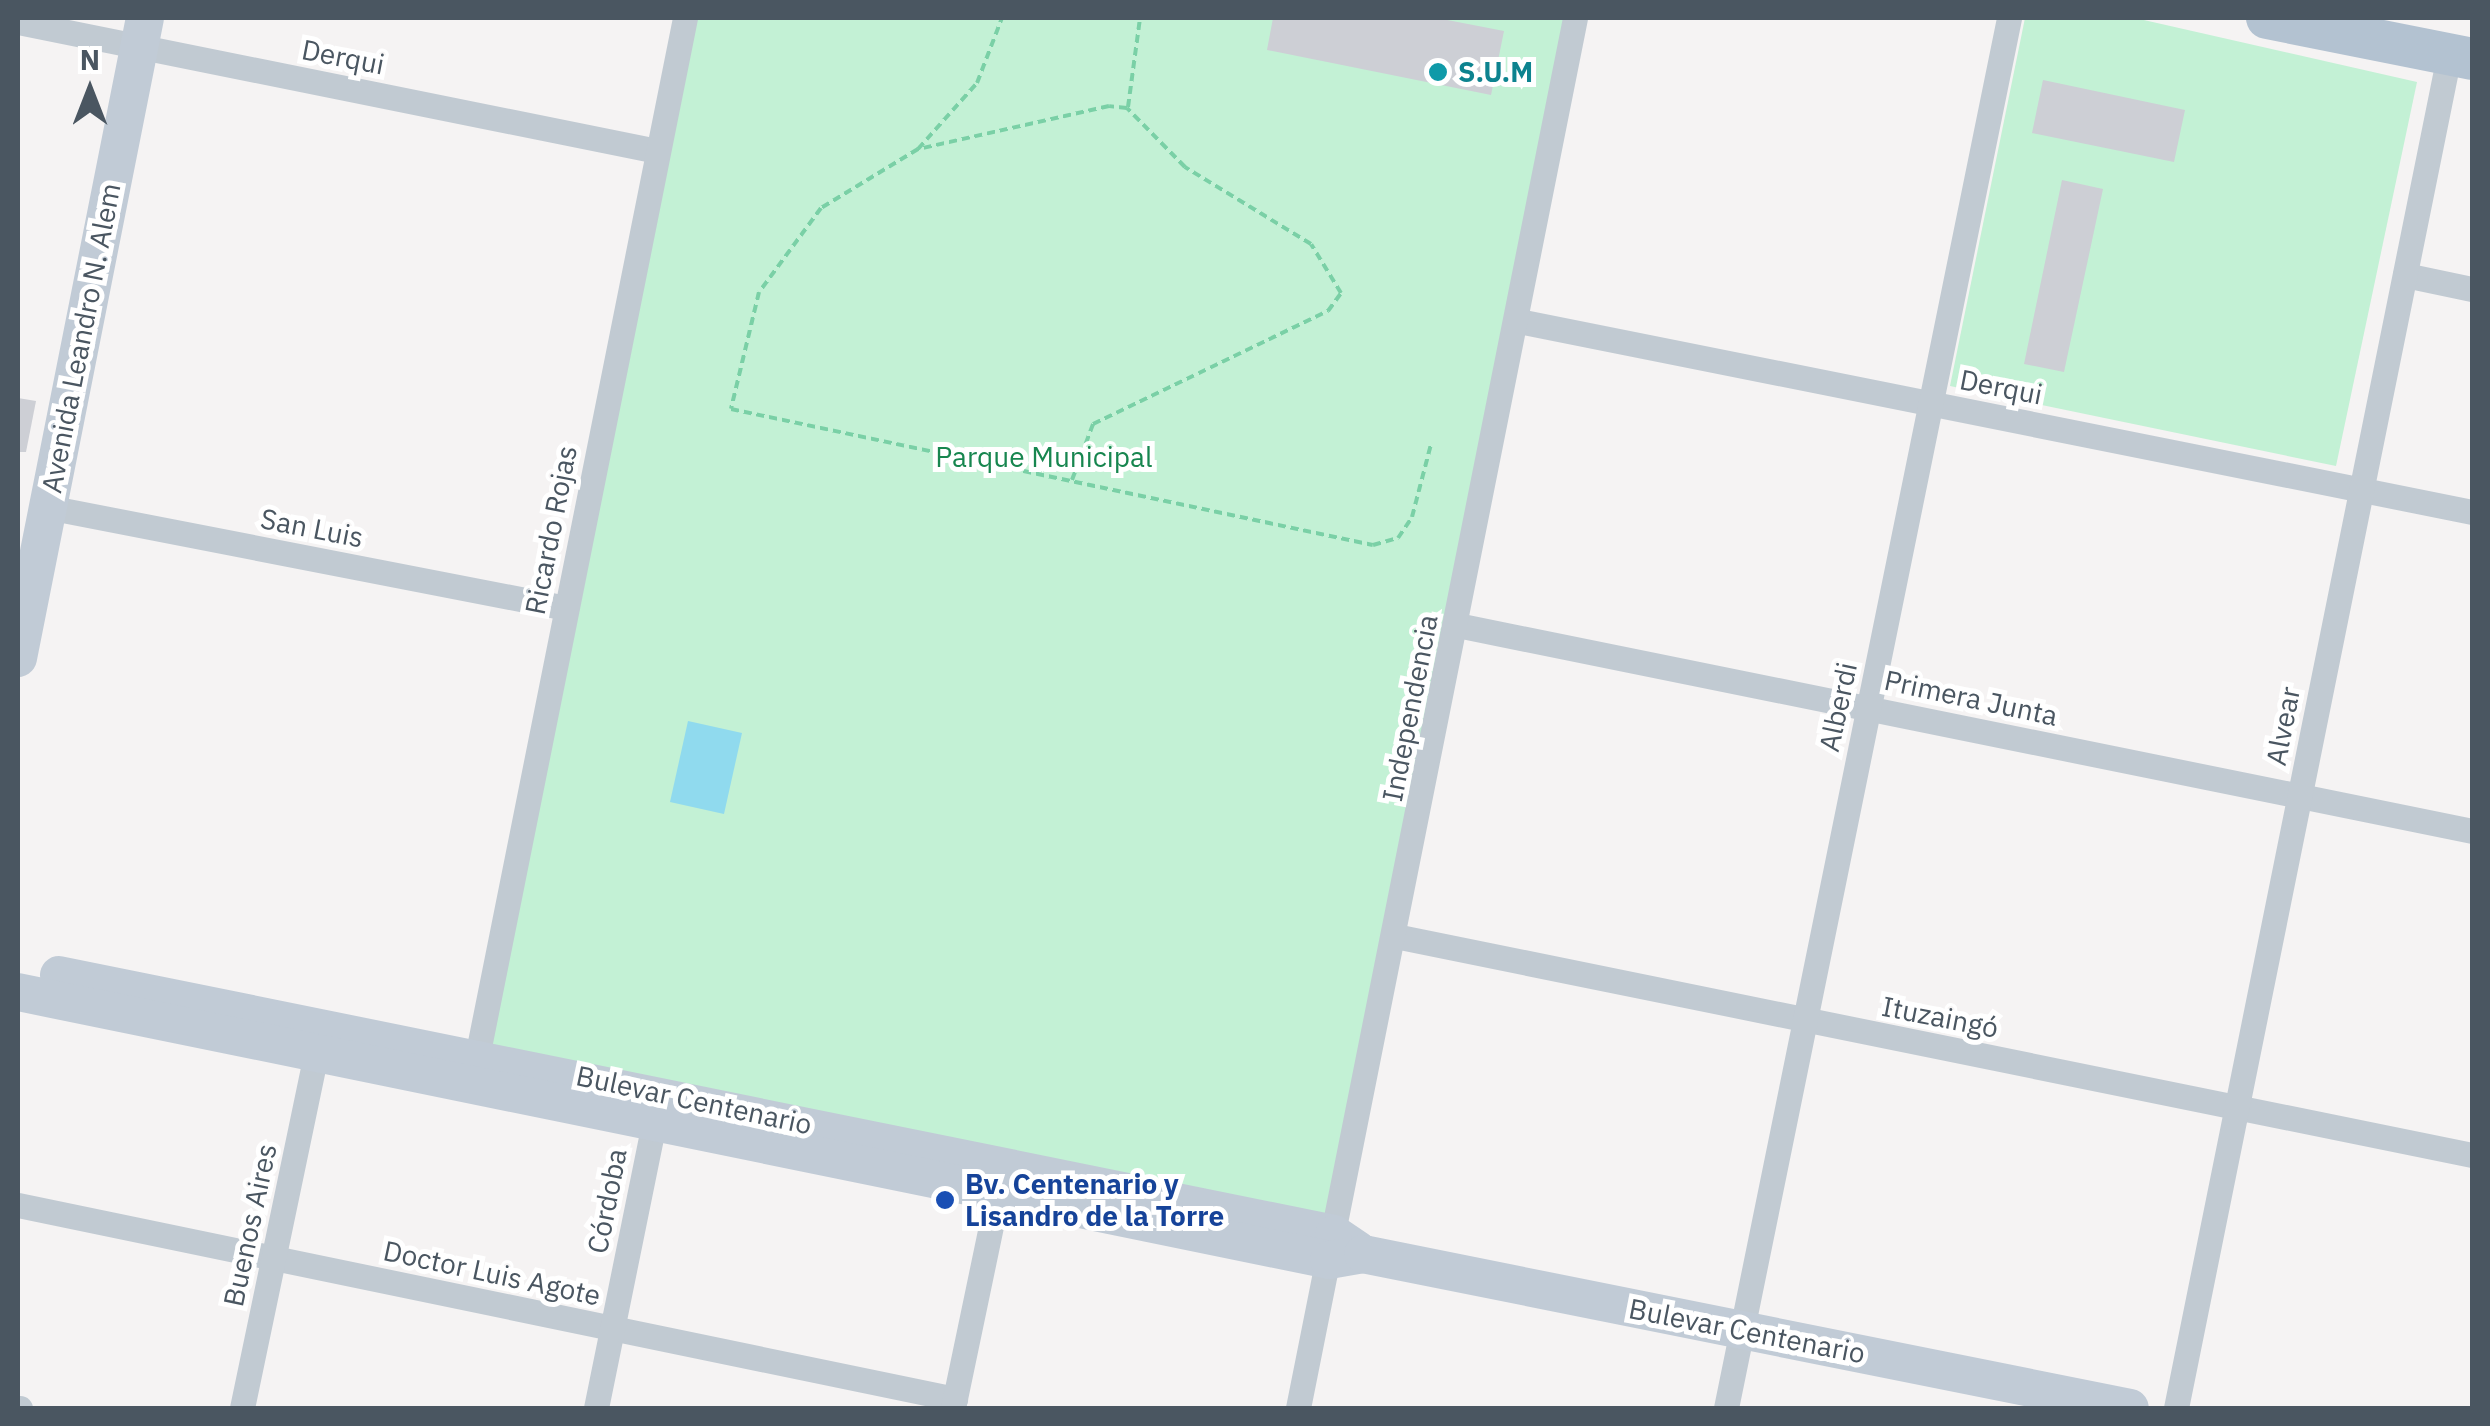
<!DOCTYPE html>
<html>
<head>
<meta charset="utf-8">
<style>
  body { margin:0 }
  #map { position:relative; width:2490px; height:1426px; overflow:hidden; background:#f5f3f3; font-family:"IBM Plex Sans",sans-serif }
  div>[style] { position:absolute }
  .green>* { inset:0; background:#c3f1d5 }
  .water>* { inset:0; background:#90daee }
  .building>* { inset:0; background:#cdcfd5 }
  .path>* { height:4px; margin-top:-2px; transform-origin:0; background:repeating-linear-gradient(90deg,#7ad0a6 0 8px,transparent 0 13px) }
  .street>* { height:25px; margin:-12.5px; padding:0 12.5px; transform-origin:12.5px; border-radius:12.5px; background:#c1cad2 }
  .secondary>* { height:38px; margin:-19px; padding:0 19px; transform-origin:19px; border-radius:19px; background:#c1cbd6 }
  .primary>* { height:42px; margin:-21px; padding:0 21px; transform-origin:21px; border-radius:21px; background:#b3c2d1 }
  .dots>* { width:28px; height:28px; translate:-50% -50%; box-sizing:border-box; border:5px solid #fff; border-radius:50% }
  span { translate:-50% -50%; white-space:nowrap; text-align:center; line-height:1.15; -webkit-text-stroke:10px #fff; paint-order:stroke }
  .street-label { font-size:28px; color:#4a5661 }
  .culture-label { font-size:28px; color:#0d838f; font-weight:700 }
  .left { translate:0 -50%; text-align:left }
  .park-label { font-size:28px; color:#17864f }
  .transit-label { font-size:28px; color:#164399; font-weight:700 }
  .frame { position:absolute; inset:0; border:20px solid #4a5661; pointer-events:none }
  .north { position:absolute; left:40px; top:40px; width:100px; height:100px; -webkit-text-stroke:8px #fff; paint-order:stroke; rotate:0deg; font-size:28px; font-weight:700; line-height:40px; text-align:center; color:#4a5661 }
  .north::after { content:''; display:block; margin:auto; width:35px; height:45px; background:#4a5661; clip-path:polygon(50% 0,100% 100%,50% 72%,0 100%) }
</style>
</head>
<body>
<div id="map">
  <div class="green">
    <div style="clip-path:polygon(685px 18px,1575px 18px,1334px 1234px,479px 1056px)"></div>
    <div style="clip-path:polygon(2025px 18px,2135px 18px,2417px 82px,2336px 466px,1950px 386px)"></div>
  </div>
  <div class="water">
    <div style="clip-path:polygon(688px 721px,742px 733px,724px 814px,670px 802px)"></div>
  </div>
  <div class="building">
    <div style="clip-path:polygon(1273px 18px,1437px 18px,1504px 31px,1491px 95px,1267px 50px)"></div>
    <div style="clip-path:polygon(2043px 80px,2185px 110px,2174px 162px,2032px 133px)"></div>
    <div style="clip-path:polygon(2062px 180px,2103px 189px,2064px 372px,2024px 364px)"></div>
    <div style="clip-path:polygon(18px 398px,36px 401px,26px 452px,18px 452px)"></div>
  </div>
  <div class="path">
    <div style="left:1128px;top:107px;width:90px;rotate:-82.3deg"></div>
    <div style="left:918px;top:149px;width:89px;rotate:-48.2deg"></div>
    <div style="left:977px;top:83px;width:70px;rotate:-69deg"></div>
    <div style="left:1072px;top:480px;width:60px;rotate:-69.4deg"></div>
    <div style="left:1093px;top:424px;width:261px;rotate:-25.7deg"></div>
    <div style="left:1328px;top:311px;width:22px;rotate:-54deg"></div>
    <div style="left:1341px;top:293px;width:57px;rotate:-121.5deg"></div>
    <div style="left:1311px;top:244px;width:148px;rotate:-148.6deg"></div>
    <div style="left:1185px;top:167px;width:83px;rotate:-134.5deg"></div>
    <div style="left:1127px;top:108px;width:18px;rotate:-174deg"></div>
    <div style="left:1109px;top:106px;width:196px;rotate:167.3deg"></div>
    <div style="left:918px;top:149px;width:114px;rotate:148.7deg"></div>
    <div style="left:821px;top:208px;width:104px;rotate:126.4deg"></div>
    <div style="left:759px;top:292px;width:120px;rotate:103.5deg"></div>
    <div style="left:731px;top:409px;width:656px;rotate:11.96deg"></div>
    <div style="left:1373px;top:545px;width:26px;rotate:-16deg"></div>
    <div style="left:1398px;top:538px;width:25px;rotate:-56deg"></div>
    <div style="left:1412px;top:517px;width:75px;rotate:-75.4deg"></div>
  </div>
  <div class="street">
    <div style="left:18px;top:22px;width:652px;rotate:11.41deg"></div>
    <div style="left:2405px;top:275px;width:68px;rotate:11.8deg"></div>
    <div style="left:1519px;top:321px;width:972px;rotate:11.33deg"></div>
    <div style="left:47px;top:507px;width:529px;rotate:11.01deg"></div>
    <div style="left:1457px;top:625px;width:1036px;rotate:11.47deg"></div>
    <div style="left:1395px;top:936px;width:1099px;rotate:11.49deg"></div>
    <div style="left:474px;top:1072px;width:1075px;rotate:-78.68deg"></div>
    <div style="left:18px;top:1205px;width:957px;rotate:11.7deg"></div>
    <div style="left:18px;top:1408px;width:2px"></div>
    <div style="left:242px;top:1408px;width:363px;rotate:-78.2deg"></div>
    <div style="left:596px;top:1408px;width:292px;rotate:-78.5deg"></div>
    <div style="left:953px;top:1408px;width:221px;rotate:-78.2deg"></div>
    <div style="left:1298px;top:1408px;width:1417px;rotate:-78.73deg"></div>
    <div style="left:1726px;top:1408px;width:1419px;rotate:-78.49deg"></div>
    <div style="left:2176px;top:1408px;width:1380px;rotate:-78.59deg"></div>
  </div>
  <div class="secondary">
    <div style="left:18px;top:658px;width:652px;rotate:-78.78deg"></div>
    <div style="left:59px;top:975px;width:1301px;rotate:11.48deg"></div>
    <div style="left:1334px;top:1234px;width:29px;rotate:34deg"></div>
    <div style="left:18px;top:992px;width:1338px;rotate:11.55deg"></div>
    <div style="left:1329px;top:1260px;width:35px;rotate:-10deg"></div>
    <div style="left:1363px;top:1254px;width:782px;rotate:11.35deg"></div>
  </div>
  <div class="primary">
    <div style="left:2267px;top:18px;width:209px;rotate:11.3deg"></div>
  </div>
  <div class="dots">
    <div style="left:1438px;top:72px;background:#0f9aa8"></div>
    <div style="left:945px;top:1200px;background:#1a4fb4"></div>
  </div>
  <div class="street-label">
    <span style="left:343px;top:57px;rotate:11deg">Derqui</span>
    <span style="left:81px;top:338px;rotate:-79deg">Avenida Leandro N. Alem</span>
    <span style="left:2001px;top:387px;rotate:11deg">Derqui</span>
    <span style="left:312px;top:528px;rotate:11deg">San Luis</span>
    <span style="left:551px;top:530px;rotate:-79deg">Ricardo Rojas</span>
    <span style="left:1971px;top:698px;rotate:12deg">Primera Junta</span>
    <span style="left:1838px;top:707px;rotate:-78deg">Alberdi</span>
    <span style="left:1410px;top:708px;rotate:-79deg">Independencia</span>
    <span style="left:2283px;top:726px;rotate:-79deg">Alvear</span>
    <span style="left:1940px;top:1017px;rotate:11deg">Ituzaingó</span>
    <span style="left:694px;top:1100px;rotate:12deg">Bulevar Centenario</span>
    <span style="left:607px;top:1201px;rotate:-79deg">Córdoba</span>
    <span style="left:250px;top:1225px;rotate:-78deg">Buenos Aires</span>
    <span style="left:492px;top:1273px;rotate:12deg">Doctor Luis Agote</span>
    <span style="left:1747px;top:1331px;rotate:11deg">Bulevar Centenario</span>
  </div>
  <div class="culture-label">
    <span class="left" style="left:1458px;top:72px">S.U.M</span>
  </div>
  <div class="park-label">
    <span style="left:1044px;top:457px">Parque Municipal</span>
  </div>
  <div class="transit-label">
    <span class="left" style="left:965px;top:1200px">Bv. Centenario y<br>Lisandro de la Torre</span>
  </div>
  <div class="frame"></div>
  <div class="north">N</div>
</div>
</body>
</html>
